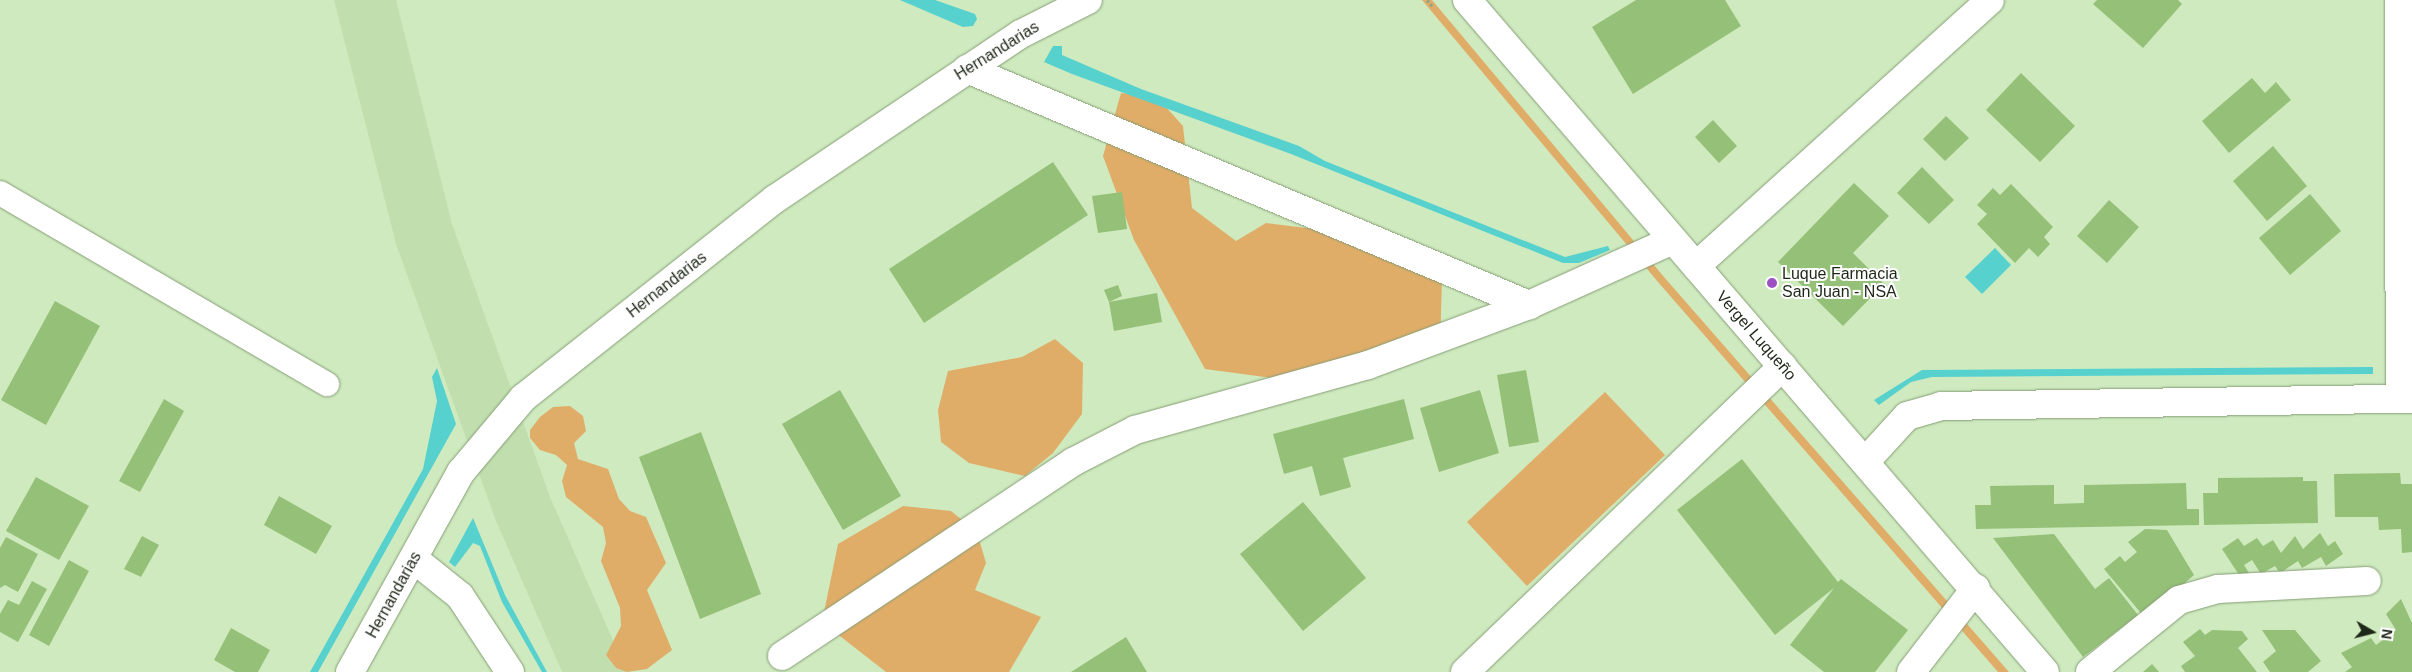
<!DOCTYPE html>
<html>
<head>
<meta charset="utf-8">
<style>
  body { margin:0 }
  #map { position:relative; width:2412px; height:672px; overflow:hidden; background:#cfeabf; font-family:Arial,sans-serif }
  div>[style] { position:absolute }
  .built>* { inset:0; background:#c1dfae }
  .green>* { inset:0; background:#e0ad69 }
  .water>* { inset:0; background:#56d1ce }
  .building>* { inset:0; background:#95c078 }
  .path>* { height:3px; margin-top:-1.5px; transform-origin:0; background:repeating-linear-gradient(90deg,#90a583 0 2.5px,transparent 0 5px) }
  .roads { filter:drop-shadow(0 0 1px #859d75) drop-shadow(0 0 1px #859d75) }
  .lane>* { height:24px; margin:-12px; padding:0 12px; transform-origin:12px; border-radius:12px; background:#fff }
  .street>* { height:28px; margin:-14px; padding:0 14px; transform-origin:14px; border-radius:14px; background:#fff }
  .secondary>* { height:28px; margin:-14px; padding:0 14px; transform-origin:14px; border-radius:14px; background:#fff }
  .primary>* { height:28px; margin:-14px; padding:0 14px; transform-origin:14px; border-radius:14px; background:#fff }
  .dots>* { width:14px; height:14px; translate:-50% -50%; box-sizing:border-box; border:2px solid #fff; border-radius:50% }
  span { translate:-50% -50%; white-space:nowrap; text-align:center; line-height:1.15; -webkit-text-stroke:4px #fff; paint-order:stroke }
  .street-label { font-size:16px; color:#1e2818 }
  .poi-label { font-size:16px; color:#1e2818 }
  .left { translate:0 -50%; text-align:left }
  .north { position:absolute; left:2347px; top:607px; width:50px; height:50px; -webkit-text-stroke:4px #fff; paint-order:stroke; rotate:98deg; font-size:14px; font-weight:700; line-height:20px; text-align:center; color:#1e2818 }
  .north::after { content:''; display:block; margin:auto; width:18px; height:22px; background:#1e2818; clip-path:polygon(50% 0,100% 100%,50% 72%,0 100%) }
</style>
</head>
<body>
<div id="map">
  <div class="built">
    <div style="clip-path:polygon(334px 0,396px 0,452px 224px,550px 497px,627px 672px,562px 672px,496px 521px,396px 244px)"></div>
  </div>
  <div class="green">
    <div style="clip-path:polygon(1422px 0,1432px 0,1664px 277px,2009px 672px,1998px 672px,1658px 282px)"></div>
    <div style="clip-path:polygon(1121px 93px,1156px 96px,1183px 126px,1192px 208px,1236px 241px,1266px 223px,1355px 234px,1442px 280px,1440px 348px,1308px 383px,1205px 369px,1134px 240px,1103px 156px)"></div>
    <div style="clip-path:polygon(1055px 339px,1083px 363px,1082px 414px,1053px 453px,1025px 476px,969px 463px,941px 442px,938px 410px,948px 371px,1022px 357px)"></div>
    <div style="clip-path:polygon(1605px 392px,1665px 455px,1527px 586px,1467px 522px)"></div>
    <div style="clip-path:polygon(570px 406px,583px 416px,586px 431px,574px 443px,578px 459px,608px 469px,619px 499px,630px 511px,646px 517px,666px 563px,647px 590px,672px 650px,647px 669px,627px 672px,616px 668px,606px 655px,621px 626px,620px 608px,601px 561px,606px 543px,603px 527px,566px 497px,562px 481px,567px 465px,556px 455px,540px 450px,530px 438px,530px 430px,540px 417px,553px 407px)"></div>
    <div style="clip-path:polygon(903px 506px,951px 511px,977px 532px,986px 563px,975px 590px,1041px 617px,1009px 672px,886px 672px,822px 622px,838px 544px)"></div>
  </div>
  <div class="water">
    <div style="clip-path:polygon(900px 0,935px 0,975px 14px,977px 19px,973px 26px,963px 27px)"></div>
    <div style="clip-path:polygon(1053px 46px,1062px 46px,1062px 55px,1141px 89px,1299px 146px,1325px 161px,1565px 257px,1608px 246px,1610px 250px,1579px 263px,1563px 263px,1291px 154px,1072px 74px,1044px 62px)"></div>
    <div style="clip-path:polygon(1995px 248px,2011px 265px,1982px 294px,1965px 277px)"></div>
    <div style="clip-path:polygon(2373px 367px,2373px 374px,1932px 377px,1911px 382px,1879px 405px,1874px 400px,1922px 370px)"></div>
    <div style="clip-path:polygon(437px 368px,456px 424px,318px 672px,310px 672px,423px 469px,437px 401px,432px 377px)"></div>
    <div style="clip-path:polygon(473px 518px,505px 595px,547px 672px,542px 672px,502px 602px,480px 546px,473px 543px,455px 567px,449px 562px)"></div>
  </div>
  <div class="building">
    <div style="clip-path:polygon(1636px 0,1725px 0,1741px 26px,1633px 94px,1592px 27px)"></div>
    <div style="clip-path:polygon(2097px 0,2178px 0,2182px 4px,2143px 48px,2093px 4px)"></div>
    <div style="clip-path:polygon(2021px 73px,2075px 126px,2040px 162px,1986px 110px)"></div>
    <div style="clip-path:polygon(2252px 78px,2265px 93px,2276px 82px,2291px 100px,2229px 153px,2202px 121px)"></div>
    <div style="clip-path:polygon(1946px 116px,1969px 138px,1945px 161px,1923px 139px)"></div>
    <div style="clip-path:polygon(1713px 120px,1737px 146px,1719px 163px,1695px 137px)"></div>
    <div style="clip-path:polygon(2273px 146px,2307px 186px,2267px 221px,2233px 181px)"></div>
    <div style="clip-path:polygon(1053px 162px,1088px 215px,924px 323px,889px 269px)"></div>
    <div style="clip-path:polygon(1922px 167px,1954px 200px,1929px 224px,1897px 193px)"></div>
    <div style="clip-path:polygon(1854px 183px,1889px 216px,1853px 253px,1884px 284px,1843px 326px,1778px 262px)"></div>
    <div style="clip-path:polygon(2011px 184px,2053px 227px,2044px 237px,2050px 244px,2038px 257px,2029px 248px,2015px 263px,1977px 224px,1987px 214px,1977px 205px,1993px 188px,2000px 195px)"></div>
    <div style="clip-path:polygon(1122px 192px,1127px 229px,1098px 233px,1092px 196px)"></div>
    <div style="clip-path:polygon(2310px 194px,2341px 231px,2290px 275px,2259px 238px)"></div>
    <div style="clip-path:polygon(2109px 200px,2139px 227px,2107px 263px,2077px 236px)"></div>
    <div style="clip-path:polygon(1118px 285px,1122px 296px,1109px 302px,1104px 290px)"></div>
    <div style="clip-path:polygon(1157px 293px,1162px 322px,1114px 331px,1109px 302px)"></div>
    <div style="clip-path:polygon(55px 301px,100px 326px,46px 425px,1px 400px)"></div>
    <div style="clip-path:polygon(1526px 370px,1539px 442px,1509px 447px,1497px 375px)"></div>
    <div style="clip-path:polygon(840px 390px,901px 496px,843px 530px,782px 424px)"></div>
    <div style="clip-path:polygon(1480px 390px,1499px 453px,1439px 472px,1420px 408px)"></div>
    <div style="clip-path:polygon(164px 399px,184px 411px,140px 492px,119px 481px)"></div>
    <div style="clip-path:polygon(1404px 399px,1414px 439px,1343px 458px,1351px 487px,1320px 496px,1312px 466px,1284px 474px,1273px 434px)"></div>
    <div style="clip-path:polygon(701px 432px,761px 594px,700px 619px,639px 457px)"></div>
    <div style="clip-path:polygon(1742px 459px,1838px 582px,1841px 579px,1908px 630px,1875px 672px,1824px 672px,1790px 645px,1834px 588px,1775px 635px,1677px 510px)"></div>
    <div style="clip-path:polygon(2400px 473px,2401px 484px,2412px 484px,2412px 552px,2402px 553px,2401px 529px,2379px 530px,2378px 517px,2335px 517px,2334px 474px)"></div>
    <div style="clip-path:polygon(36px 477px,89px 506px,59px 560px,6px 531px)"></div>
    <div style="clip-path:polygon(2303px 477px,2303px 481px,2317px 481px,2318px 523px,2204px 525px,2203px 493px,2218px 493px,2218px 478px)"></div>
    <div style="clip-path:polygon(2186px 483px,2187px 509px,2199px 509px,2199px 525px,1976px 529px,1975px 505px,1991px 505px,1990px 486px,2054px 485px,2054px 504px,2084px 503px,2084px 485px)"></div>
    <div style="clip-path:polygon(279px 496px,332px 526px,316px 554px,264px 525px)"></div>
    <div style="clip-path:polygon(1303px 502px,1366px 578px,1303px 631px,1240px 554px)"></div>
    <div style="clip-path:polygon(2145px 529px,2167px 530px,2194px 575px,2145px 618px,2104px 569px,2120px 556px,2125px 562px,2137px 552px,2128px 542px)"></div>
    <div style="clip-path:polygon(2320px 533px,2328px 546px,2335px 541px,2343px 554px,2326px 566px,2321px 557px,2302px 568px,2298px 561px,2280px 573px,2275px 566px,2261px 574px,2252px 560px,2244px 565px,2249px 573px,2241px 578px,2222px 549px,2238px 538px,2244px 546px,2257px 538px,2263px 546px,2273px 540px,2281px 553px,2295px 536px,2303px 549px)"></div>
    <div style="clip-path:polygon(2054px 534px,2095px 589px,2109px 578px,2138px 615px,2083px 657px,1993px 538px)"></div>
    <div style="clip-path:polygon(142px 536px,159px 545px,141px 577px,124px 569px)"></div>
    <div style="clip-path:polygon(6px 537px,38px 554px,18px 592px,5px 585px,0 588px,0 548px)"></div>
    <div style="clip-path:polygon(69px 560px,89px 571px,49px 646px,29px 635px)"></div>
    <div style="clip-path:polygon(32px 581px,47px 589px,18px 642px,0 632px,0 614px,8px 600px,19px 605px)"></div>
    <div style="clip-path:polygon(2401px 599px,2412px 623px,2412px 672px,2345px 672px,2352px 667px,2341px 653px,2371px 638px,2376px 645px,2396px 630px,2386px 614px)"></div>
    <div style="clip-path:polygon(231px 628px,270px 650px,258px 672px,235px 672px,214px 660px)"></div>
    <div style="clip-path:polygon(2200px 629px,2205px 635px,2212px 630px,2242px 631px,2248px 639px,2238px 648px,2257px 672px,2185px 672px,2181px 666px,2195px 656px,2183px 642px)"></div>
    <div style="clip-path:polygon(2262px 630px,2295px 630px,2321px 661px,2308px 672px,2270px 672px,2263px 662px,2276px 651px)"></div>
    <div style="clip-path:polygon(1126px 637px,1147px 672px,1071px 672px)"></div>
    <div style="clip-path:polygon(2152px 664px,2159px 672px,2143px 672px)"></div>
  </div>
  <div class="path">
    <div style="left:1427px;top:0;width:9px;rotate:49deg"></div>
  </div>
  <div class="roads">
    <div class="lane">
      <div style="left:0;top:193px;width:379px;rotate:30.3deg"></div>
    </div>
    <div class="street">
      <div style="left:2399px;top:0;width:399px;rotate:89.9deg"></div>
      <div style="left:967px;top:69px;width:610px;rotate:22.78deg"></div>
      <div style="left:1696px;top:266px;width:396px;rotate:-42.1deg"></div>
      <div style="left:1865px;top:462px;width:62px;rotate:-47.6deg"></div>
      <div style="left:1907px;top:416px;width:35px;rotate:-16deg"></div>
      <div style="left:1941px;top:406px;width:471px;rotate:-0.9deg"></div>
      <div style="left:414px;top:559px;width:59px;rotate:38.8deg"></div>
      <div style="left:460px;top:596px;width:91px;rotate:56.7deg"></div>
      <div style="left:782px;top:656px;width:350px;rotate:-33.7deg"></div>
      <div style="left:1073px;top:462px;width:70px;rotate:-27.3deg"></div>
      <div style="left:1135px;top:430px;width:242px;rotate:-15.6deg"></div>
      <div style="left:1368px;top:365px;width:172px;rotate:-20.4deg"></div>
      <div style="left:1529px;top:305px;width:156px;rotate:-24.3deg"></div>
      <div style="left:1465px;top:672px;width:441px;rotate:-43.9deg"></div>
      <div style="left:1911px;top:672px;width:106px;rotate:-52.3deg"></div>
      <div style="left:2090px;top:672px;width:114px;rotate:-39deg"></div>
      <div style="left:2179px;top:600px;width:41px;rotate:-15.8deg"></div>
      <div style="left:2218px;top:589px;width:149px;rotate:-3.1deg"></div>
    </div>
    <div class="secondary">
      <div style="left:350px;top:672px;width:229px;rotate:-61deg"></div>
      <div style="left:461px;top:472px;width:97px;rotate:-50deg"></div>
      <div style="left:523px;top:398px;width:321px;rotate:-38.3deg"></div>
      <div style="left:775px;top:199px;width:296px;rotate:-33.9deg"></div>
      <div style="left:1021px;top:34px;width:75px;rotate:-26.9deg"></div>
    </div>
    <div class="primary">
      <div style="left:1467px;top:0;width:886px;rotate:49.3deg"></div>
    </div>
  </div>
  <div class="dots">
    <div style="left:1772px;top:283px;background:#9e51c2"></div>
  </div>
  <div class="street-label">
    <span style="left:997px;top:51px;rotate:-32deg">Hernandarias</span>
    <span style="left:667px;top:285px;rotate:-38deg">Hernandarias</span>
    <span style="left:1756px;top:336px;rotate:49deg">Vergel Luqueño</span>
    <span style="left:394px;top:595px;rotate:-61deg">Hernandarias</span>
  </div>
  <div class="poi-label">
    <span class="left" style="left:1782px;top:283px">Luque Farmacia<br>San Juan - NSA</span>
  </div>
  <div class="north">N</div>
</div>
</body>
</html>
